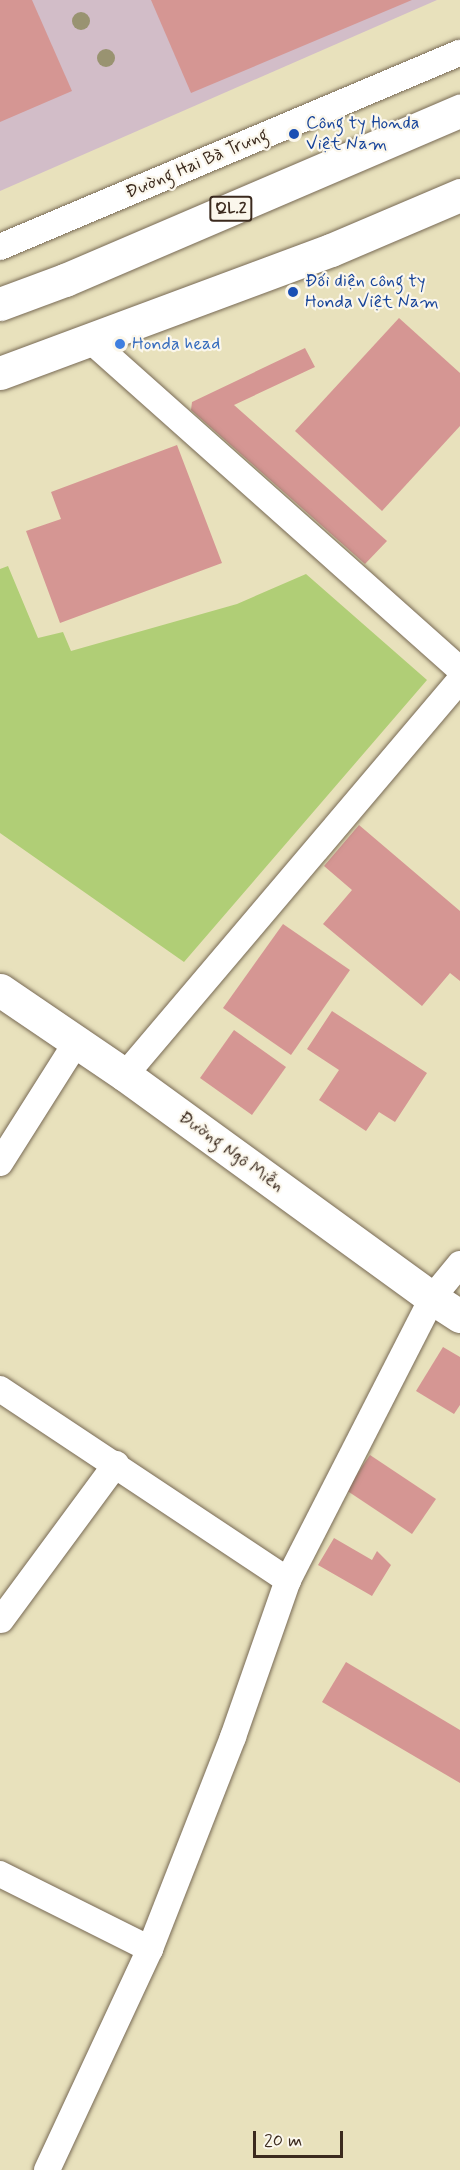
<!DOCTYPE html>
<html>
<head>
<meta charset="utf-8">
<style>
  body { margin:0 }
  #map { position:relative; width:460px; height:2170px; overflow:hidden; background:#e8e1bc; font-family:Mynerve,sans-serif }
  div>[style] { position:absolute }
  .industrial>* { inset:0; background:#d2bdc8 }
  .green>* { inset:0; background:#b0ce76 }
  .building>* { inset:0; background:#d59693 }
  .roads { filter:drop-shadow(0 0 2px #786a55) drop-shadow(0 0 2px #786a55) }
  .street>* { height:26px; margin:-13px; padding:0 13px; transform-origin:13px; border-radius:13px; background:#fff }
  .secondary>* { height:33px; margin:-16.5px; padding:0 16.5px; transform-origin:16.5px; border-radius:16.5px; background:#fff }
  .highway>* { height:33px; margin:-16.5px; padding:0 16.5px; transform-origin:16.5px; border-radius:16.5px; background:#fff }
  .trees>* { width:18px; height:18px; margin:-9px; border-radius:50%; background:#999371 }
  .dots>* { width:16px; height:16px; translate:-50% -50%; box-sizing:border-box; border:3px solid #fbf7ec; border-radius:50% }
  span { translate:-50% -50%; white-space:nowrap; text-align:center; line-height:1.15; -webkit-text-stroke:4.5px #fbf7ec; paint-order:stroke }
  .shield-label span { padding:2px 4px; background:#fbf7ec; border:2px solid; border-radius:4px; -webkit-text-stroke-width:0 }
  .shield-label { font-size:16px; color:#3b2a1e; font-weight:700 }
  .transit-label { font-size:18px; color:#164399 }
  .left { translate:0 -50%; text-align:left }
  .street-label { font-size:18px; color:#3b2a1e }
  .shop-label { font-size:18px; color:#366cbe }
  .scale { position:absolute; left:253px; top:2131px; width:90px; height:27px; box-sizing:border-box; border:3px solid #3b2a1e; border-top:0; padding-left:8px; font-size:18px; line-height:21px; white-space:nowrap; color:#3b2a1e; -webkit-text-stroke:4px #fbf7ec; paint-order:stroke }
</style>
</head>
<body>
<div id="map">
  <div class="industrial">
    <div style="clip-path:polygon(0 0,437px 0,0 191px)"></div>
  </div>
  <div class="green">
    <div style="clip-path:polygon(8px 566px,38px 638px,63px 632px,71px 651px,237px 604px,306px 574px,427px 680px,184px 962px,0 833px,0 569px)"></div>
  </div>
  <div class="building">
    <div style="clip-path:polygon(0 0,32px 0,72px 91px,0 122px)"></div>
    <div style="clip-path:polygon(151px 0,412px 0,191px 93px)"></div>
    <div style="clip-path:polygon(399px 318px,460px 373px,460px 426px,382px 511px,295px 431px)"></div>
    <div style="clip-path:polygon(305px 348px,315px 367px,234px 405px,387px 541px,365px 564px,191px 410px,192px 402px)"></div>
    <div style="clip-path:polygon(177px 445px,222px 563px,60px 623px,26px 531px,61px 519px,51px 492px)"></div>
    <div style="clip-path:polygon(359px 825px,460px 911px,460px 981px,450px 973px,422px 1006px,323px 924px,352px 890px,324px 866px)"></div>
    <div style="clip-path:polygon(283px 924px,350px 970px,291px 1055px,223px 1008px)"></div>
    <div style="clip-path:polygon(332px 1011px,427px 1073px,395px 1122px,379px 1112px,366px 1131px,319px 1100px,339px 1070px,307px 1049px)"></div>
    <div style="clip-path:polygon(234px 1030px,286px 1067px,252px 1115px,200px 1078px)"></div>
    <div style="clip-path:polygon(443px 1347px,460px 1357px,460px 1405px,454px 1414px,416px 1391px)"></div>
    <div style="clip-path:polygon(370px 1455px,436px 1499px,412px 1534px,346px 1490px)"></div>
    <div style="clip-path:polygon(334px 1538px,372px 1560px,377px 1551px,391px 1565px,372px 1596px,318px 1565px)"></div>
    <div style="clip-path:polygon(346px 1662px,460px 1730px,460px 1783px,322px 1702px)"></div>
  </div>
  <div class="roads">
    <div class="street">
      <div style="left:0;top:247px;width:499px;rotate:-22.9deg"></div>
      <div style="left:89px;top:339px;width:497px;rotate:41.7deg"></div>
      <div style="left:125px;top:1075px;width:518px;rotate:-49.7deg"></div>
      <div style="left:0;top:1163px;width:142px;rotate:-57.7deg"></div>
      <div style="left:0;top:1389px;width:346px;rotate:33.6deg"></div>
      <div style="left:1px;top:1620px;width:194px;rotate:-53.6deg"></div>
      <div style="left:0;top:1874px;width:168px;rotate:26.6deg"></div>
      <div style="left:47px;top:2170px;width:244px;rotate:-65deg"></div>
      <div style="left:150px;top:1949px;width:228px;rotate:-68.6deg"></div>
      <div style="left:233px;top:1737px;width:166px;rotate:-70.7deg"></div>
      <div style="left:288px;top:1580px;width:317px;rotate:-62.9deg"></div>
      <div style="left:432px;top:1298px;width:44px;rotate:-50.5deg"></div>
    </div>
    <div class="secondary">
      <div style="left:0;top:990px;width:151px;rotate:34.2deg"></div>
      <div style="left:125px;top:1075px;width:379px;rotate:36deg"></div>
      <div style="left:432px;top:1298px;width:33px;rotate:33deg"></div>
    </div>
    <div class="highway">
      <div style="left:0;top:304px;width:69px;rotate:-20.3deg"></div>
      <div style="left:65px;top:280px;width:430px;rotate:-23.2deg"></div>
      <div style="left:0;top:373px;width:353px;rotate:-20.4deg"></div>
      <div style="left:331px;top:250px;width:140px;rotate:-23.1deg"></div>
    </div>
  </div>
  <div class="trees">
    <div style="left:81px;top:21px"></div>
    <div style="left:106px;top:58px"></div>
  </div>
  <div class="dots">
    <div style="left:294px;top:134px;background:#1a4fb4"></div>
    <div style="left:293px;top:292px;background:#1a4fb4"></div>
    <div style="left:120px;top:344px;background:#3f7fe0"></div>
  </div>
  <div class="shield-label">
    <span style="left:231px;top:209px">QL.2</span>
  </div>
  <div class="transit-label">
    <span class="left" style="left:306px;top:134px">Công ty Honda<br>Việt Nam</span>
    <span class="left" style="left:305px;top:292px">Đối diện công ty<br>Honda Việt Nam</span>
  </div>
  <div class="street-label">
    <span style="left:197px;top:164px;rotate:-23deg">Đường Hai Bà Trưng</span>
    <span style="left:231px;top:1152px;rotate:36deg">Đường Ngô Miễn</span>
  </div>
  <div class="shop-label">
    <span class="left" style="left:132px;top:344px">Honda head</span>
  </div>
  <div class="scale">20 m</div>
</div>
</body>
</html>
